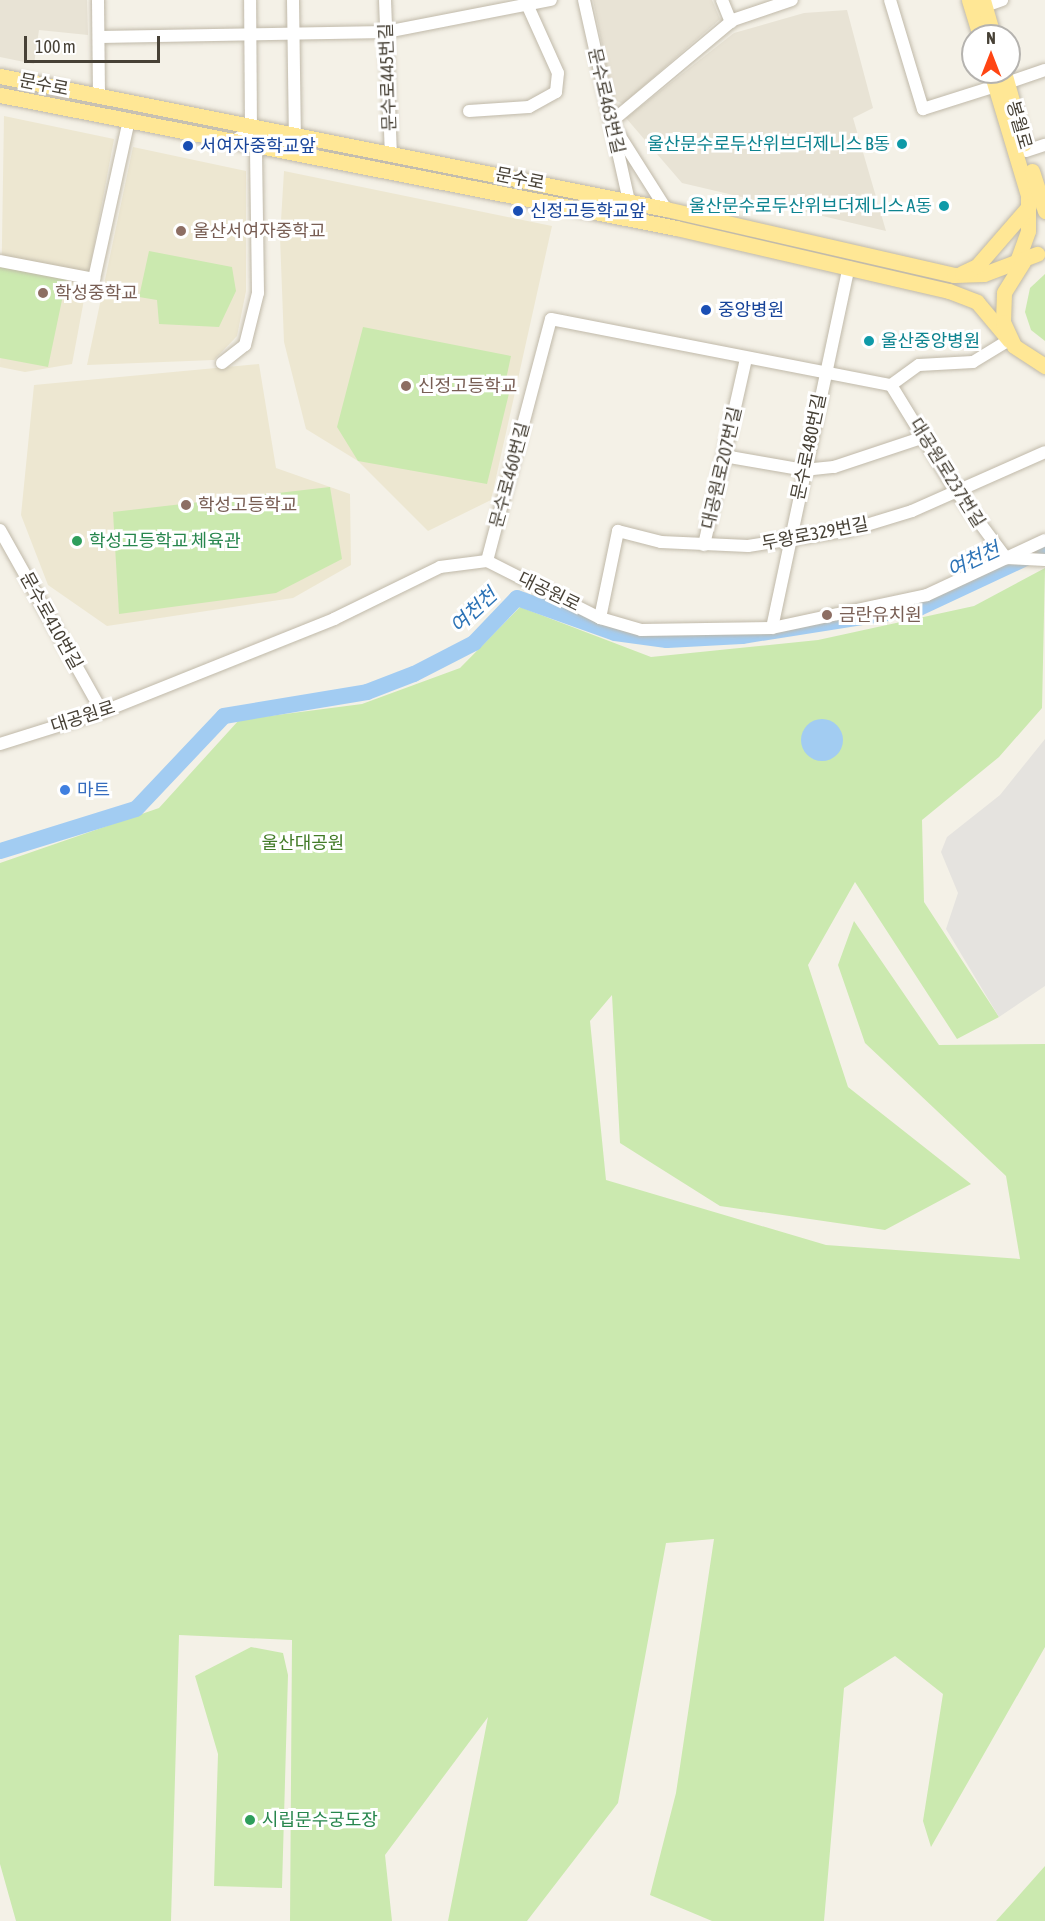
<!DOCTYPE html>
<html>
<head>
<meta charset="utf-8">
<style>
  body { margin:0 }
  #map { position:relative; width:1045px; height:1921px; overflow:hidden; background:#f4f1e7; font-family:"Asap Condensed","Noto Sans KR",sans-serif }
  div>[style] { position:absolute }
  .residential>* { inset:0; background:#e8e3d5 }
  .education>* { inset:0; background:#ede7d1 }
  .green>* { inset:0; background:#cbe9af }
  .parking>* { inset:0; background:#e5e3df }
  .water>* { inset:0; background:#a2ccf2 }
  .round { border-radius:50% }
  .river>* { height:16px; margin:-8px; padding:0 8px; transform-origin:8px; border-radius:8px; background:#a2ccf2 }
  .roads { filter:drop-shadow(0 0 2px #c0b9a9) drop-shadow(0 0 2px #c0b9a9) }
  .minor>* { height:12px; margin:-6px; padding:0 6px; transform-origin:6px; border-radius:6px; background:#fff }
  .major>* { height:15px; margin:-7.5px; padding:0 7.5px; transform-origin:7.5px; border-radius:7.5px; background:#ffe795 }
  .dots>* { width:16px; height:16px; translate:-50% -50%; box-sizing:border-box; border:3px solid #fff; border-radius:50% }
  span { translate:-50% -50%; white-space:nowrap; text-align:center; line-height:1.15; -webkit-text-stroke:6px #fff; paint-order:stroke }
  .street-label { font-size:18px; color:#474136 }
  .culture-label { font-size:18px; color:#0d838f }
  .right { translate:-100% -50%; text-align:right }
  .left { translate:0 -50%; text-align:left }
  .transit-label { font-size:18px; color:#164399 }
  .education-label { font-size:18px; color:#785e54 }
  .leisure-label { font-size:18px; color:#27864d }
  .shop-label { font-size:18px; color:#366cbe }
  .park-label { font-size:18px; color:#427b27 }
  .water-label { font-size:20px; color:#2c73b6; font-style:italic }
  .north { position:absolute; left:961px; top:24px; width:60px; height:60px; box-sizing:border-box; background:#fff; border:2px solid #b5b3af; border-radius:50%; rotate:0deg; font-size:16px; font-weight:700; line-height:24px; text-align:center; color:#474136 }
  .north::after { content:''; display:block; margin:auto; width:21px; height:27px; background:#ff4513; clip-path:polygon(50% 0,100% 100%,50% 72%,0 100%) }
  .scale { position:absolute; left:24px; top:36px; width:136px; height:27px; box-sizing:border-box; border:3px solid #474136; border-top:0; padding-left:8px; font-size:18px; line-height:21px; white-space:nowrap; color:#474136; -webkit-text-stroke:4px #fff; paint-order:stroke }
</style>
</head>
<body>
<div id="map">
  <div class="residential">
    <div style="clip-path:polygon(0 0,87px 0,88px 35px,39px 30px,34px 64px,0 57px)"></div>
    <div style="clip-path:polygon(593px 0,712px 0,720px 19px,623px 104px,613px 99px)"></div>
    <div style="clip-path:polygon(847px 10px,873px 108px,853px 118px,886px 231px,682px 183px,626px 118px,734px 33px,804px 13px)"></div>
  </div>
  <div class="education">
    <div style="clip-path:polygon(4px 116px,114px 139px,72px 364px,25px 372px,0 367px)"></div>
    <div style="clip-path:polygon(133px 147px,246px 171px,246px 291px,237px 336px,214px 360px,87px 365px)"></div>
    <div style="clip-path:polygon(284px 171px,552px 226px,491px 500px,428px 531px,358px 461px,306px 429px,284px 342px,280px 237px)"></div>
    <div style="clip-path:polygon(259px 364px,276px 468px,350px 494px,351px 565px,293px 598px,107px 626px,48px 585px,21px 515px,34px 385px)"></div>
  </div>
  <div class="green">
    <div style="clip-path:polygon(149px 251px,232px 267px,236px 291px,219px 327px,159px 324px,157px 300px,139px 297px)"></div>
    <div style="clip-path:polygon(0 264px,67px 276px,48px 367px,0 358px)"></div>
    <div style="clip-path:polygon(1045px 274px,1045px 341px,1031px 330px,1025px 312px,1030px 288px)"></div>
    <div style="clip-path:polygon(363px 327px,511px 356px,505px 384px,511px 385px,487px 484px,358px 461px,337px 427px)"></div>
    <div style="clip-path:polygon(330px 487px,342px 559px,276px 593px,119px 614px,113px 512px)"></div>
    <div style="clip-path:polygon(1045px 568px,1042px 708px,999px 757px,922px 820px,924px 902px,999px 1017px,957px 1039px,855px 882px,808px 965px,848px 1087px,971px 1184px,885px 1230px,720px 1206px,620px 1143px,612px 995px,590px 1021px,606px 1180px,826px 1245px,1020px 1259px,1006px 1176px,865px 1043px,838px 965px,854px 921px,939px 1045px,1045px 1044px,1045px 1647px,931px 1847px,923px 1821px,943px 1694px,895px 1656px,844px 1688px,824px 1921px,712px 1921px,650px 1895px,676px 1793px,714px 1539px,666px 1543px,618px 1803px,527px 1921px,448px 1921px,488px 1717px,385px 1855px,392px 1921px,290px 1921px,292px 1640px,179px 1635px,171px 1921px,16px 1921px,0 1864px,0 863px,159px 808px,239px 720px,362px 704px,460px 668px,520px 607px,651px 657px,818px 640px,974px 606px)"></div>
    <div style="clip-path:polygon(251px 1647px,283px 1653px,288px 1675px,282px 1888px,214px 1886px,218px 1754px,195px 1676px)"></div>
    <div style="clip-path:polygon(1045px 1866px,1045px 1921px,996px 1921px,1014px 1901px)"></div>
  </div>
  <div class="parking">
    <div style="clip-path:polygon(1045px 739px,1045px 986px,999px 1017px,946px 929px,958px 893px,941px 852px,947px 837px,1000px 795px)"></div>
  </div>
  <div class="water">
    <div class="round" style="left:801px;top:719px;width:42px;height:42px"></div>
  </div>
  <div class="river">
    <div style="left:0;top:851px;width:142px;rotate:-17.2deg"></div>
    <div style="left:136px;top:809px;width:128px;rotate:-46.6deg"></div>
    <div style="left:224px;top:716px;width:145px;rotate:-9.5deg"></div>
    <div style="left:367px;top:692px;width:50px;rotate:-21deg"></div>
    <div style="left:414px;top:674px;width:68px;rotate:-27.3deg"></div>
    <div style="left:474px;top:643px;width:62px;rotate:-46.3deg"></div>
    <div style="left:517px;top:598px;width:104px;rotate:19.7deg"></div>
    <div style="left:615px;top:633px;width:52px;rotate:7.7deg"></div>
    <div style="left:667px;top:640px;width:75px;rotate:-3.1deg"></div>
    <div style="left:742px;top:636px;width:179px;rotate:-9deg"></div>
    <div style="left:919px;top:608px;width:139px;rotate:-25.1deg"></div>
  </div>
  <div class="roads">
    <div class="minor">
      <div style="left:98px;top:0;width:96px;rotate:89.4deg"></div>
      <div style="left:293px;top:0;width:135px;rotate:89.2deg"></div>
      <div style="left:385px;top:0;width:154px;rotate:87.8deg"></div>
      <div style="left:584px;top:0;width:206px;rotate:77.4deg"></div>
      <div style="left:722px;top:0;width:24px;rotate:68deg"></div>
      <div style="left:890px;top:0;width:114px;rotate:73.2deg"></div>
      <div style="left:923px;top:109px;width:77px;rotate:-17.5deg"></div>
      <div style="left:985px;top:6px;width:18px;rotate:-19deg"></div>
      <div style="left:100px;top:37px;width:286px;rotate:-1deg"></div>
      <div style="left:386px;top:32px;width:168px;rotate:-11deg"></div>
      <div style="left:1007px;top:83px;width:40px;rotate:-18.9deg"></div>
      <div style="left:469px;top:111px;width:60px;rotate:-3.8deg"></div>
      <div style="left:529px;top:107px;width:31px;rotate:-29deg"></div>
      <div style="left:556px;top:92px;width:19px;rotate:-84deg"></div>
      <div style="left:558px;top:73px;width:80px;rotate:-114.3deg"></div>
      <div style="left:234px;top:141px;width:20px;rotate:-33deg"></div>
      <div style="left:251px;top:130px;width:130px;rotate:-90.4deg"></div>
      <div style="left:1026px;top:151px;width:20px;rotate:-18deg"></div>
      <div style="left:666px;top:209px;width:103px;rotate:-122.3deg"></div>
      <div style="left:611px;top:122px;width:159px;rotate:-39.9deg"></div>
      <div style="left:733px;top:20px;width:62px;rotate:-18.7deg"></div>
      <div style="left:0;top:261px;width:96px;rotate:10.8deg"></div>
      <div style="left:94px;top:279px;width:163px;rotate:-77.6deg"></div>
      <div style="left:222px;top:363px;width:29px;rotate:-38deg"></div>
      <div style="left:245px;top:345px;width:54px;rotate:-76deg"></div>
      <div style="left:258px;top:293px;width:148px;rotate:-90.8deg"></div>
      <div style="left:891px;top:385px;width:124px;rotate:58.5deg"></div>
      <div style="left:956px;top:491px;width:84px;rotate:53.3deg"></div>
      <div style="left:724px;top:456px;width:81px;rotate:9.9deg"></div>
      <div style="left:804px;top:470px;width:30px;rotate:-6deg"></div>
      <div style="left:834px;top:467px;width:95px;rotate:-18.4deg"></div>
      <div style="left:0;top:530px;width:209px;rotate:60.7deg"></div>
      <div style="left:704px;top:545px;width:192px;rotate:-77.3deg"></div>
      <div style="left:1007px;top:558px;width:38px;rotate:3deg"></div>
      <div style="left:487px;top:561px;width:250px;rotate:-75.2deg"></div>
      <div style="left:551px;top:319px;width:346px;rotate:11deg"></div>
      <div style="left:891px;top:385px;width:34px;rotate:-36deg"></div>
      <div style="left:919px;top:365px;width:54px;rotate:-3.2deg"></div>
      <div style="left:973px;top:362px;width:42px;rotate:-31.4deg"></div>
      <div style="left:600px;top:618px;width:89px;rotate:-78.3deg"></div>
      <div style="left:618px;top:531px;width:44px;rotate:14.3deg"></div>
      <div style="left:661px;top:542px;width:87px;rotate:2.6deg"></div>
      <div style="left:748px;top:546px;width:103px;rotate:-8.9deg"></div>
      <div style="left:850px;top:530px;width:65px;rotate:-17deg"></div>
      <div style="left:912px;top:511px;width:145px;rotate:-23.9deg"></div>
      <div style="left:772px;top:628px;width:369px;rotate:-78deg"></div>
      <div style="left:0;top:744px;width:107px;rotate:-17.4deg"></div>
      <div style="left:102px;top:712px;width:250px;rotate:-21.8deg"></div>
      <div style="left:334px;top:619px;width:118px;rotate:-26.1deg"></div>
      <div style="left:440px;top:567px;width:47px;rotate:-7.3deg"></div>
      <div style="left:487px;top:561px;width:127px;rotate:26.8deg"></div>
      <div style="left:600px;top:618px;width:43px;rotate:16.3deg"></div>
      <div style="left:641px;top:630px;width:131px;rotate:-0.9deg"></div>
      <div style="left:772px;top:628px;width:158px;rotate:-12deg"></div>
      <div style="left:927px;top:595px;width:130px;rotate:-25deg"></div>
    </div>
    <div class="major">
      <div style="left:969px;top:0;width:38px;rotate:73deg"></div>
      <div style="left:983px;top:0;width:37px;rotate:74deg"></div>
      <div style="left:991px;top:72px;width:128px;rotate:73.3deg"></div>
      <div style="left:1028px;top:195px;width:36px;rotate:90deg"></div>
      <div style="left:1028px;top:231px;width:38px;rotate:110deg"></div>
      <div style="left:1004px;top:72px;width:74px;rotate:74.3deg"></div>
      <div style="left:0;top:76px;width:679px;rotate:11.29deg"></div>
      <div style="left:666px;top:209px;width:295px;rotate:12.9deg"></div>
      <div style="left:954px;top:275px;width:30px;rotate:-2deg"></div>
      <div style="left:984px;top:274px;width:57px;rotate:-20.7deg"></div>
      <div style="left:0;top:95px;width:689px;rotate:11.13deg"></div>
      <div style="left:676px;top:228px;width:280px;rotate:13deg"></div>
      <div style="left:949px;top:291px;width:30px;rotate:21deg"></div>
      <div style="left:977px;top:302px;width:50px;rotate:49.9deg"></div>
      <div style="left:1032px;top:171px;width:42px;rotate:72deg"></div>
      <div style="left:1023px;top:262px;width:36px;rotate:122deg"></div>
      <div style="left:1004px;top:293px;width:29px;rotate:92deg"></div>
      <div style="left:1003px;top:322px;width:26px;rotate:65deg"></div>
      <div style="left:1014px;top:346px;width:37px;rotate:33deg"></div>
      <div style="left:962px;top:273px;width:17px;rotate:-25deg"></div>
      <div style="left:977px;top:266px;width:79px;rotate:-49.1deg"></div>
    </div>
  </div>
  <div class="dots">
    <div style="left:902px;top:144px;background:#0f9aa8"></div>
    <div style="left:188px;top:146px;background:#1a4fb4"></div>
    <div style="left:944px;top:206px;background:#0f9aa8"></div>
    <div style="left:518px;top:211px;background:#1a4fb4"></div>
    <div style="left:181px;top:231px;background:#8d6e63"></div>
    <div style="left:43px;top:293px;background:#8d6e63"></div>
    <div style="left:706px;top:310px;background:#1a4fb4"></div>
    <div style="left:869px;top:341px;background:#0f9aa8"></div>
    <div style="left:406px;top:386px;background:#8d6e63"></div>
    <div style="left:186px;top:505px;background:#8d6e63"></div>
    <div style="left:77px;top:541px;background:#2e9e5b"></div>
    <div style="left:827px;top:615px;background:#8d6e63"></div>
    <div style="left:65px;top:790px;background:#3f7fe0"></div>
    <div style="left:250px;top:1820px;background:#2e9e5b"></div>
  </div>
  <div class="street-label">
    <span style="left:388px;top:77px;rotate:-92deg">문수로445번길</span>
    <span style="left:44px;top:85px;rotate:11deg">문수로</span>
    <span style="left:606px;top:101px;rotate:77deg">문수로463번길</span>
    <span style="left:1019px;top:125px;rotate:74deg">봉월로</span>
    <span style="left:520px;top:179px;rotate:11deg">문수로</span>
    <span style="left:809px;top:447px;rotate:-78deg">문수로480번길</span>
    <span style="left:722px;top:468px;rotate:-77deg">대공원로207번길</span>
    <span style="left:947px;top:473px;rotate:58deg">대공원로237번길</span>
    <span style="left:510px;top:475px;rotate:-75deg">문수로460번길</span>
    <span style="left:815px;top:534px;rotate:-11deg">두왕로329번길</span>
    <span style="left:549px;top:592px;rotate:26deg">대공원로</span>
    <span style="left:51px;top:621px;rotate:61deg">문수로410번길</span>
    <span style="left:83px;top:717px;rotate:-18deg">대공원로</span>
  </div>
  <div class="culture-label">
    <span class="right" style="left:890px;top:144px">울산문수로두산위브더제니스 B동</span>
    <span class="right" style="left:932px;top:206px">울산문수로두산위브더제니스 A동</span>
    <span class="left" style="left:881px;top:341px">울산중앙병원</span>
  </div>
  <div class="transit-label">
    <span class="left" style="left:200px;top:146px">서여자중학교앞</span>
    <span class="left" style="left:530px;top:211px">신정고등학교앞</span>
    <span class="left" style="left:718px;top:310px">중앙병원</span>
  </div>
  <div class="education-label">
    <span class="left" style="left:193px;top:231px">울산서여자중학교</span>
    <span class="left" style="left:55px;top:293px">학성중학교</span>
    <span class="left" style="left:418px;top:386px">신정고등학교</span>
    <span class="left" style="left:198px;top:505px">학성고등학교</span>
    <span class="left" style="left:839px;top:615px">금란유치원</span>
  </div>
  <div class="leisure-label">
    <span class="left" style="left:89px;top:541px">학성고등학교 체육관</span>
    <span class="left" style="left:262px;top:1820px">시립문수궁도장</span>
  </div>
  <div class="shop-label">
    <span class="left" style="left:77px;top:790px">마트</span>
  </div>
  <div class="park-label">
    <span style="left:303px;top:843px">울산대공원</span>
  </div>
  <div class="water-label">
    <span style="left:973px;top:559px;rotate:-25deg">여천천</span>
    <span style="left:473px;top:610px;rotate:-43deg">여천천</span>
  </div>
  <div class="north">N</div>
  <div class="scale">100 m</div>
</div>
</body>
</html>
